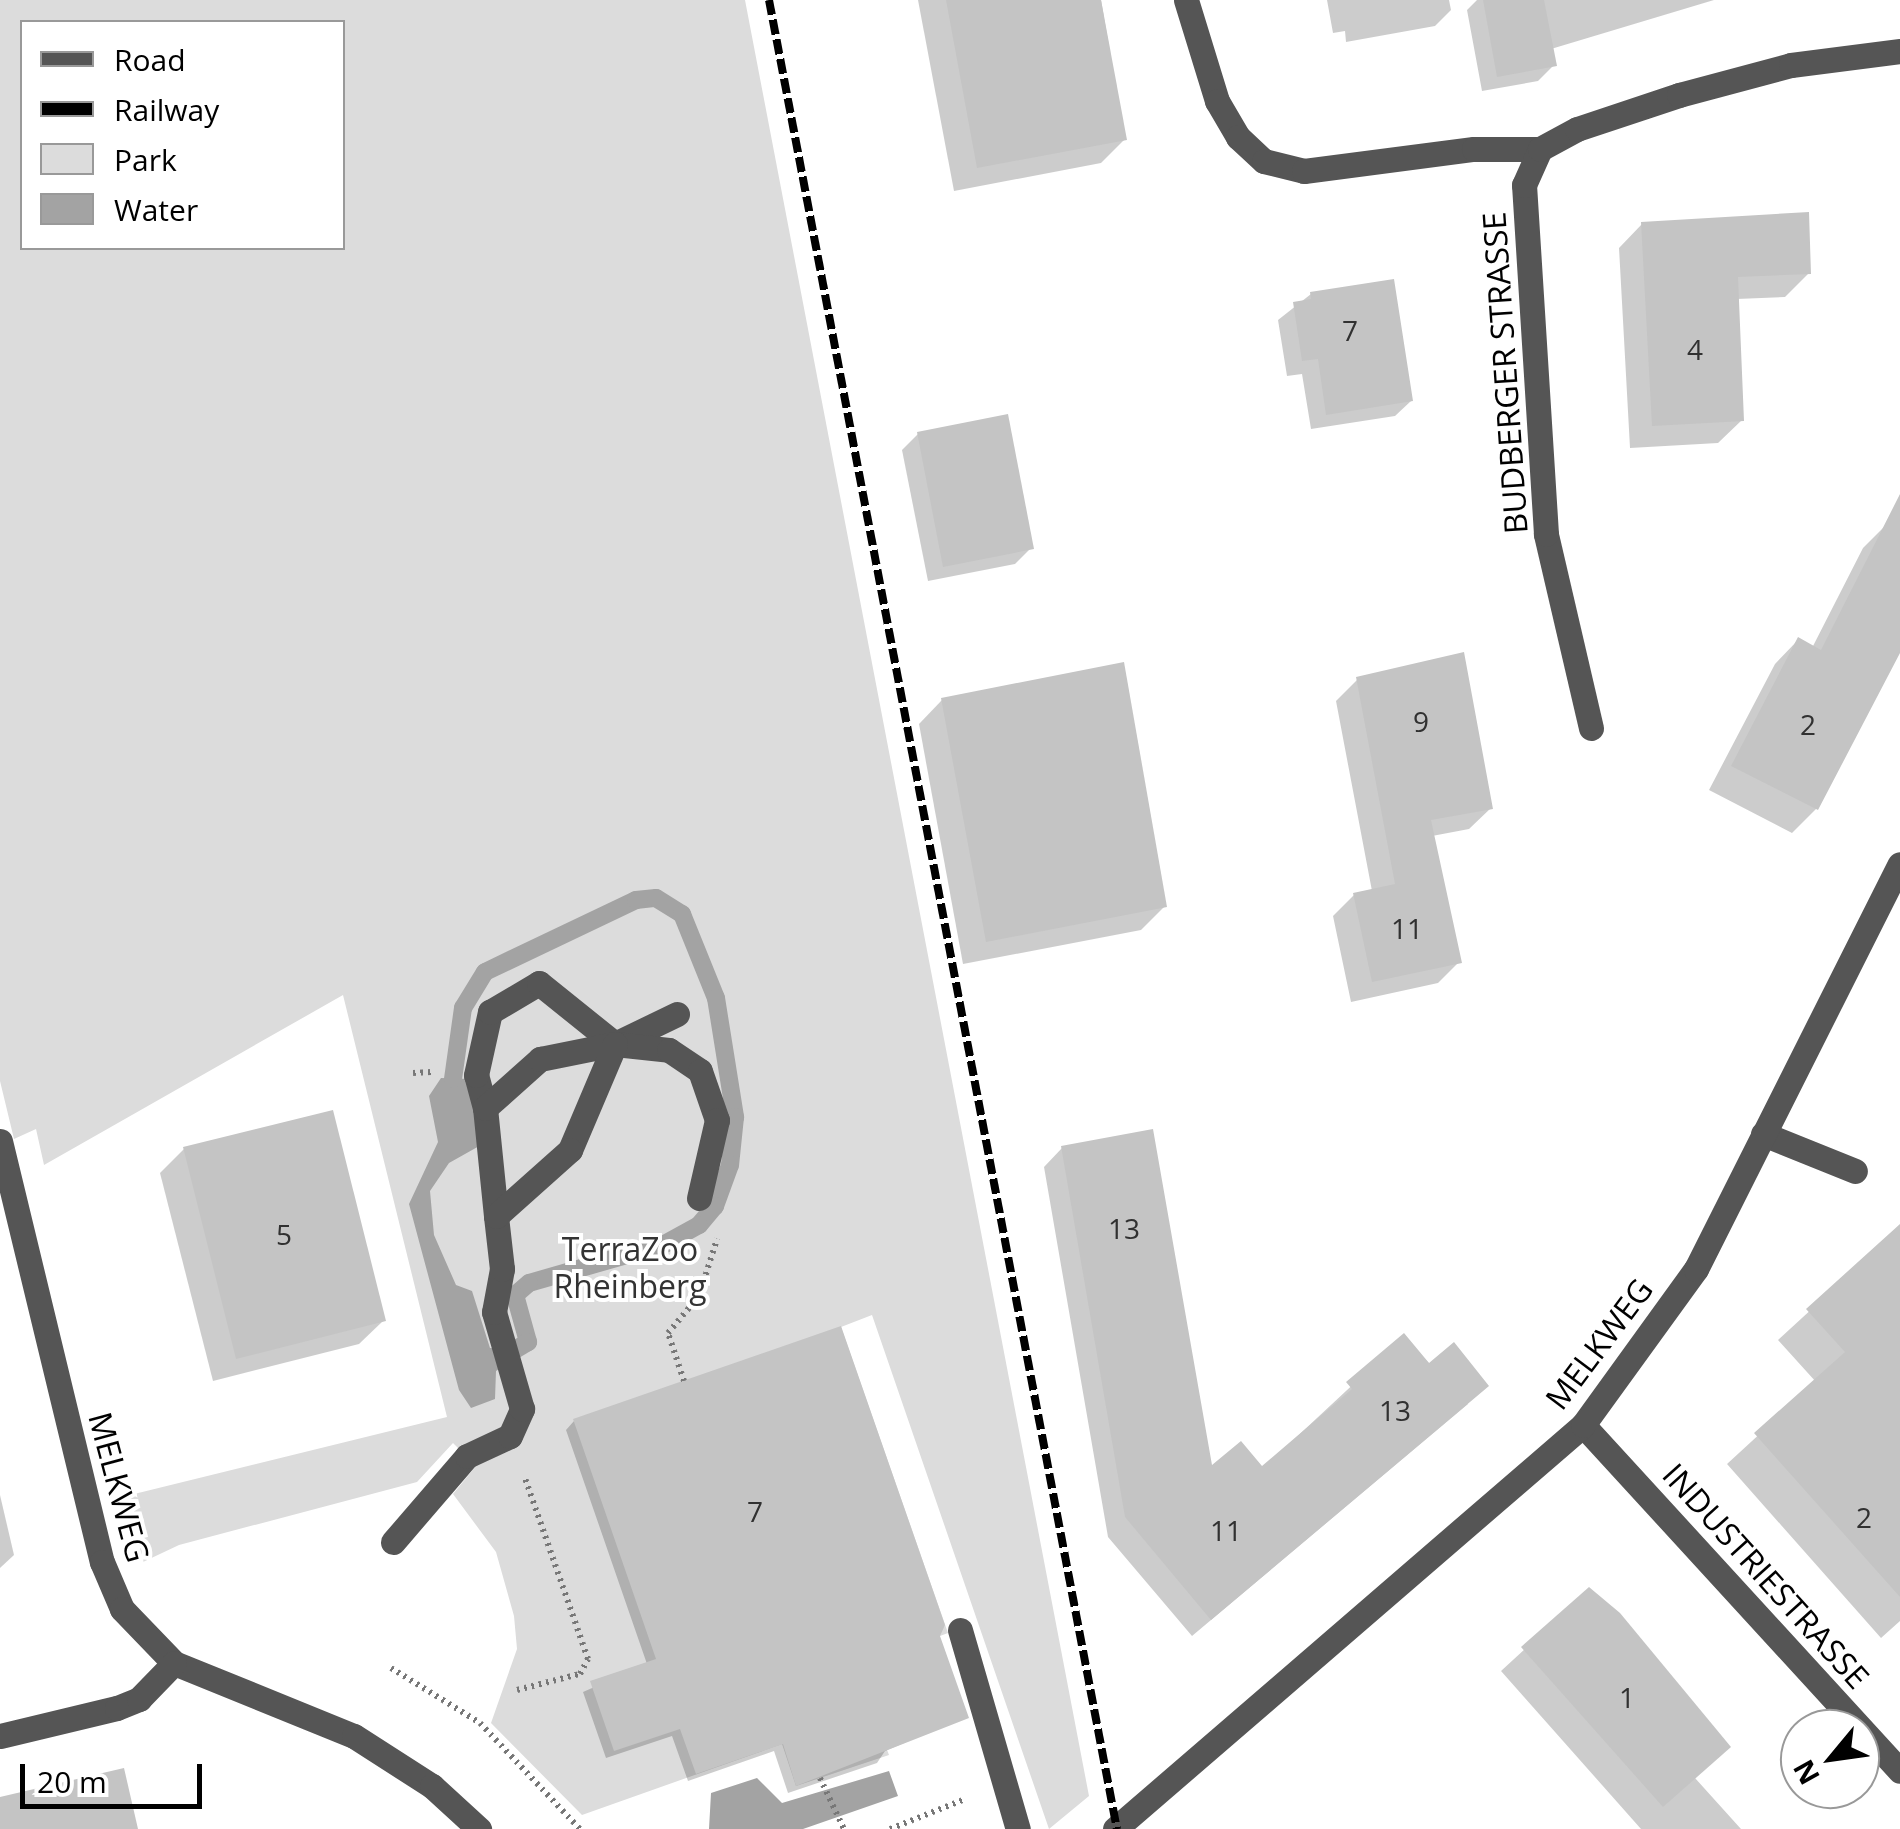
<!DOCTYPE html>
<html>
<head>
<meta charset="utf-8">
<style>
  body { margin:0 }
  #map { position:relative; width:1900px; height:1829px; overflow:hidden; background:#fff; font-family:"Open Sans",sans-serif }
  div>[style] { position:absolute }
  .green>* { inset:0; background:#dcdcdc }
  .water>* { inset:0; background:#a3a3a3 }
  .shadow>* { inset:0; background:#0003 }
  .stream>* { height:18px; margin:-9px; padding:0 9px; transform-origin:9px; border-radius:9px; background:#a3a3a3 }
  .building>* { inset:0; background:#c4c4c4 }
  .path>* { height:6px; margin-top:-3px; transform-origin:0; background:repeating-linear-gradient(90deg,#777 0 2.5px,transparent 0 7.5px) }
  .minor>* { height:25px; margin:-12.5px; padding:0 12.5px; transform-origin:12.5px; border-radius:12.5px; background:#555 }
  .rail>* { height:8px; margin-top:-4px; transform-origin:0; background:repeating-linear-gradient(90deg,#000 0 15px,transparent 0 20px) }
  span { translate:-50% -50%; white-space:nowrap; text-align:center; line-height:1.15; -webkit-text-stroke:8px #fff; paint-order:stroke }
  .number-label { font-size:28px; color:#313131 }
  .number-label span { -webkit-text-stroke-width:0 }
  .street-label { font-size:32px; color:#000 }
  .park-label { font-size:32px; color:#333 }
  .legend { position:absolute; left:20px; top:20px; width:325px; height:230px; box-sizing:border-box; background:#fff; border:2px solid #999; margin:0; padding:12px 18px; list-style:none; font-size:30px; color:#000 }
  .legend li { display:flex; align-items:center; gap:20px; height:50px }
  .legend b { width:50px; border:2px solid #999 }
  .north { position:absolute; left:1780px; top:1709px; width:100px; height:100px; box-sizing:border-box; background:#fff; border:2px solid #999; border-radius:50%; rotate:241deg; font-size:28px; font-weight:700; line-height:40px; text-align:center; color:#000 }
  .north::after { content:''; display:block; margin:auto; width:35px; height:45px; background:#000; clip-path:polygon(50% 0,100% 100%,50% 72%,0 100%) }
  .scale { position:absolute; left:20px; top:1764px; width:182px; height:45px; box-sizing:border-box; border:5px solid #000; border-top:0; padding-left:12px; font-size:30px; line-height:35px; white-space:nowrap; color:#000; -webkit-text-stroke:8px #fff; paint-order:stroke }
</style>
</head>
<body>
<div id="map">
  <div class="green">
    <div style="clip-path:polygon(evenodd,0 0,745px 0,1089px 1796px,1049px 1829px,872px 1315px,841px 1327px,948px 1633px,940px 1636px,886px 1747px,889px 1755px,796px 1786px,782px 1744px,582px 1815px,491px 1723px,517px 1649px,514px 1616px,496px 1552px,453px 1494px,476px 1466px,453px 1443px,417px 1482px,179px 1545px,143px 1562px,122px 1497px,447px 1417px,343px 995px,44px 1165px,36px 1129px,14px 1139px,0 1081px,0 0,22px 22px,342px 22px,342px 248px,22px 248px,22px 22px)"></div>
  </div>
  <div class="water">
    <div style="clip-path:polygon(441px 1078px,470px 1079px,481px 1145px,449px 1163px,430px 1191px,434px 1235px,456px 1285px,472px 1291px,490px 1348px,496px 1348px,505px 1365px,496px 1371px,495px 1399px,471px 1408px,459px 1390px,409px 1204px,438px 1142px,429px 1096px)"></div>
    <div style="clip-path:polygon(889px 1771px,898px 1796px,803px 1829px,709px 1829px,711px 1793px,757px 1778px,782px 1803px)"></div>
  </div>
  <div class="shadow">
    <div style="clip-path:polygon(918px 0,1101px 0,1125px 139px,1101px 163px,954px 191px)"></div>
    <div style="clip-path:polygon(1327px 0,1449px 0,1451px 10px,1435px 26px,1346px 42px,1345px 31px,1333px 33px)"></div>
    <div style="clip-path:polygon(1477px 0,1714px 0,1551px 49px,1554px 65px,1538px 81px,1482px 91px,1467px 10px)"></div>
    <div style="clip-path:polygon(1642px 224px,1809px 273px,1785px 297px,1737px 299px,1742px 420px,1718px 443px,1630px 448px,1619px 248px)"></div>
    <div style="clip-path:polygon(1311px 294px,1411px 401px,1395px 416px,1311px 429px,1302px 374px,1287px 376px,1278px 320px)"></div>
    <div style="clip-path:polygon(918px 434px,1031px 548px,1015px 564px,928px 581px,902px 450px)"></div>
    <div style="clip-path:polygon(1887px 524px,1900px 531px,1900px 645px,1816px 809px,1792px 833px,1709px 790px,1775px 664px,1798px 640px,1812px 648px,1863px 548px)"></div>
    <div style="clip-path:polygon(1357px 680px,1491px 808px,1469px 829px,1432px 836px,1459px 962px,1438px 983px,1351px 1002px,1333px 916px,1354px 895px,1372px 891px,1336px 701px)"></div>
    <div style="clip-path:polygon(942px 700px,1164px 907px,1141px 930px,963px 964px,919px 724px)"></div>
    <div style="clip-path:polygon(1062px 1148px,1210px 1470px,1261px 1470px,1404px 1337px,1468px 1404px,1192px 1636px,1108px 1537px,1044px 1167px)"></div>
    <div style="clip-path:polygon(184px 1149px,383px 1321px,359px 1344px,213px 1381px,160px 1173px)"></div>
    <div style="clip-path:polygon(1900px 1228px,1900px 1621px,1881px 1638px,1727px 1464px,1816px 1382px,1778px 1340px)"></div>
    <div style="clip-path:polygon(574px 1421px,937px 1636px,966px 1717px,885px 1751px,877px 1763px,788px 1793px,774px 1751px,688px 1781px,672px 1736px,606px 1758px,583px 1692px,647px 1664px,566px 1430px)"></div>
    <div style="clip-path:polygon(0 1495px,14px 1555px,0 1568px)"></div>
    <div style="clip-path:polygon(1589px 1590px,1695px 1778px,1741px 1829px,1641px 1829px,1501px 1671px)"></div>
  </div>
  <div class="stream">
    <div style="left:453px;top:1079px;width:72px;rotate:-82deg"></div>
    <div style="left:463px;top:1008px;width:42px;rotate:-58.6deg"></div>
    <div style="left:485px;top:972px;width:167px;rotate:-25.5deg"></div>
    <div style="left:636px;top:900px;width:20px;rotate:-6deg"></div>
    <div style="left:656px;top:898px;width:31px;rotate:32deg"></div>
    <div style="left:682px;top:914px;width:91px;rotate:68deg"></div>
    <div style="left:716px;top:998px;width:121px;rotate:80.9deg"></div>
    <div style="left:735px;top:1117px;width:48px;rotate:95.9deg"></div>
    <div style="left:730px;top:1165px;width:44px;rotate:110.1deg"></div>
    <div style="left:715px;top:1206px;width:25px;rotate:130deg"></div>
    <div style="left:699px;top:1225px;width:39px;rotate:151deg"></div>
    <div style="left:665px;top:1244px;width:141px;rotate:164deg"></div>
    <div style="left:529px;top:1283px;width:18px;rotate:139deg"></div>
    <div style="left:515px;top:1295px;width:49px;rotate:74.5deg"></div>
    <div style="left:528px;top:1342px;width:31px;rotate:149deg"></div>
  </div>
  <div class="building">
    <div style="clip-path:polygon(946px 0,1101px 0,1127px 140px,977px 168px)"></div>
    <div style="clip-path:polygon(1483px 0,1544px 0,1557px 66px,1497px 77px)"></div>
    <div style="clip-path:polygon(1809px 212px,1811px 274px,1738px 277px,1744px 421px,1652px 426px,1641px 222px)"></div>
    <div style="clip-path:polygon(1394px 279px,1413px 401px,1326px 415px,1318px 359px,1302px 361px,1293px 302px,1311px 299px,1310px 292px)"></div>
    <div style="clip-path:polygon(1008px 414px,1034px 549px,943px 567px,917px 432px)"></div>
    <div style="clip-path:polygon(1900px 494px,1900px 653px,1818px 810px,1731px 766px,1798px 637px,1821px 650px)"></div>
    <div style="clip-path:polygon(1464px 652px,1493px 809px,1431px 820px,1462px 963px,1372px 982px,1353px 893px,1395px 884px,1356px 677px)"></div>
    <div style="clip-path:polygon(1124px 662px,1167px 907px,986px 942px,941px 698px)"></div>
    <div style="clip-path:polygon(333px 1110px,386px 1321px,236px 1359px,183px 1147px)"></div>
    <div style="clip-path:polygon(1153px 1129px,1212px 1465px,1241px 1441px,1262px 1466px,1352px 1389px,1346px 1382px,1404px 1333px,1429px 1363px,1454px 1342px,1489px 1386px,1211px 1620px,1125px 1517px,1061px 1146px)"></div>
    <div style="clip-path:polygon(1900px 1224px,1900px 1597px,1754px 1433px,1845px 1352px,1806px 1309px)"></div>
    <div style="clip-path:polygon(841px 1326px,945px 1625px,940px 1636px,969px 1718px,796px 1786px,783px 1744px,696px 1774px,680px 1729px,614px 1751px,590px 1681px,656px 1659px,573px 1419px)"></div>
    <div style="clip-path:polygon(1589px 1587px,1620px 1613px,1731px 1747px,1663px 1807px,1521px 1647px)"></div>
    <div style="clip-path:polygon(124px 1768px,138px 1829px,0 1829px,0 1797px)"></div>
  </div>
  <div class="path">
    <div style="left:413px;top:1073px;width:18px;rotate:-3deg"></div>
    <div style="left:684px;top:1381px;width:51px;rotate:-108.4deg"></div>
    <div style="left:668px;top:1333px;width:48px;rotate:-50deg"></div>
    <div style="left:699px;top:1296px;width:60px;rotate:-72.5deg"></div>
    <div style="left:391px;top:1668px;width:105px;rotate:31.7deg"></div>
    <div style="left:480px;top:1723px;width:146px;rotate:46.7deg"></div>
    <div style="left:517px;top:1690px;width:65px;rotate:-14.3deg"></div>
    <div style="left:580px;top:1674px;width:17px;rotate:-62deg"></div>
    <div style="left:588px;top:1659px;width:192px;rotate:-109.2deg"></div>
    <div style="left:820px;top:1778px;width:56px;rotate:64.8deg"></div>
    <div style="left:890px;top:1829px;width:79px;rotate:-21.7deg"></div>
  </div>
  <div class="minor">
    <div style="left:1186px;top:0;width:106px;rotate:72.9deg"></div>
    <div style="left:1217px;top:101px;width:42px;rotate:59.7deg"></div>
    <div style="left:1238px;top:137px;width:35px;rotate:43deg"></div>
    <div style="left:1264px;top:161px;width:41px;rotate:14deg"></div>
    <div style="left:1304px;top:171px;width:171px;rotate:-7.4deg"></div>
    <div style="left:1474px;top:149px;width:66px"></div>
    <div style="left:1591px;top:728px;width:199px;rotate:-103.1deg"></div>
    <div style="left:1546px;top:534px;width:350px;rotate:-93.6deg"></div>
    <div style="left:1524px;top:185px;width:39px;rotate:-66deg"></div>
    <div style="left:1540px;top:149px;width:42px;rotate:-28.4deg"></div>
    <div style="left:1577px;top:129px;width:108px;rotate:-18.4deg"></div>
    <div style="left:1679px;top:95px;width:116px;rotate:-15deg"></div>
    <div style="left:1791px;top:65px;width:110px;rotate:-7.3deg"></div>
    <div style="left:677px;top:1014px;width:69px;rotate:154.2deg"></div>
    <div style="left:615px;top:1044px;width:54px;rotate:6.3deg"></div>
    <div style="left:669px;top:1050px;width:37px;rotate:34deg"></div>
    <div style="left:700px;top:1071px;width:52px;rotate:70.9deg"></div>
    <div style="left:717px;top:1120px;width:80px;rotate:103deg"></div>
    <div style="left:485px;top:1108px;width:34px;rotate:-105deg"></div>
    <div style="left:476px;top:1075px;width:65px;rotate:-77.5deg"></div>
    <div style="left:490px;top:1012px;width:57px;rotate:-30.6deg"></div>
    <div style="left:539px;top:983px;width:97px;rotate:38.8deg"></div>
    <div style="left:1763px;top:1134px;width:99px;rotate:21.9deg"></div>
    <div style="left:0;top:1141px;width:433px;rotate:76.4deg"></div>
    <div style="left:102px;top:1562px;width:51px;rotate:66.9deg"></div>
    <div style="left:122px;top:1609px;width:75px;rotate:46.1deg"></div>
    <div style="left:174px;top:1663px;width:194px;rotate:22.1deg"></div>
    <div style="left:354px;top:1736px;width:93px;rotate:32.7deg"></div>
    <div style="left:432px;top:1786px;width:64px;rotate:42.5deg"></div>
    <div style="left:1583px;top:1425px;width:469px;rotate:47.5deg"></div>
    <div style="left:393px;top:1542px;width:113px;rotate:-49.3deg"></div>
    <div style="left:467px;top:1456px;width:47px;rotate:-24.9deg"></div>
    <div style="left:510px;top:1436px;width:30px;rotate:-66deg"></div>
    <div style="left:522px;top:1409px;width:101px;rotate:-106.1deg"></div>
    <div style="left:494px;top:1312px;width:44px;rotate:-79.5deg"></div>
    <div style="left:502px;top:1269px;width:53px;rotate:-96.5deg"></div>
    <div style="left:496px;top:1216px;width:109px;rotate:-95.8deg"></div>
    <div style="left:485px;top:1108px;width:74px;rotate:-41.7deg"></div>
    <div style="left:540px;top:1059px;width:76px;rotate:-11.3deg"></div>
    <div style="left:615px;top:1044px;width:115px;rotate:113deg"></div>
    <div style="left:570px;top:1150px;width:99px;rotate:138.3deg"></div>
    <div style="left:960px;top:1630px;width:207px;rotate:73.8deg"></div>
    <div style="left:0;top:1736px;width:120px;rotate:-13.5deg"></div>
    <div style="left:117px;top:1708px;width:24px;rotate:-22deg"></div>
    <div style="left:139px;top:1699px;width:50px;rotate:-45.8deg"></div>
    <div style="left:1115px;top:1829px;width:618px;rotate:-40.8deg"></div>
    <div style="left:1583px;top:1425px;width:193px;rotate:-54.1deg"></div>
    <div style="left:1696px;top:1269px;width:453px;rotate:-63.3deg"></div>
  </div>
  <div class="rail">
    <div style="left:769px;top:0;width:1862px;rotate:79.23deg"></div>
  </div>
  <div class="number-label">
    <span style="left:1350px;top:330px">7</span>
    <span style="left:1695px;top:349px">4</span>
    <span style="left:1421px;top:721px">9</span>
    <span style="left:1808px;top:724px">2</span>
    <span style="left:1407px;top:928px">11</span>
    <span style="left:1124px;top:1228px">13</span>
    <span style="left:284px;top:1234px">5</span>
    <span style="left:1395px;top:1410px">13</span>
    <span style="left:755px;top:1511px">7</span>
    <span style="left:1864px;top:1517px">2</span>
    <span style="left:1226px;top:1530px">11</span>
    <span style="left:1627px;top:1697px">1</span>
  </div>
  <div class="street-label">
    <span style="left:1505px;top:373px;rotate:-94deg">BUDBERGER STRASSE</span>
    <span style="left:1599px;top:1344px;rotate:-53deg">MELKWEG</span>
    <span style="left:119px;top:1487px;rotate:75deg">MELKWEG</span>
    <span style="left:1766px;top:1576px;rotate:48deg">INDUSTRIESTRASSE</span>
  </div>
  <div class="park-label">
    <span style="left:630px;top:1268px">TerraZoo<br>Rheinberg</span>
  </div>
  <ul class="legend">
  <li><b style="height:12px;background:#555"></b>Road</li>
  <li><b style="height:12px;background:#000"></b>Railway</li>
  <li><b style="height:28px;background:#dcdcdc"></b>Park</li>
  <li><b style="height:28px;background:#a3a3a3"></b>Water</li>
  </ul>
  <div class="north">N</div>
  <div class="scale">20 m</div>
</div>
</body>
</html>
